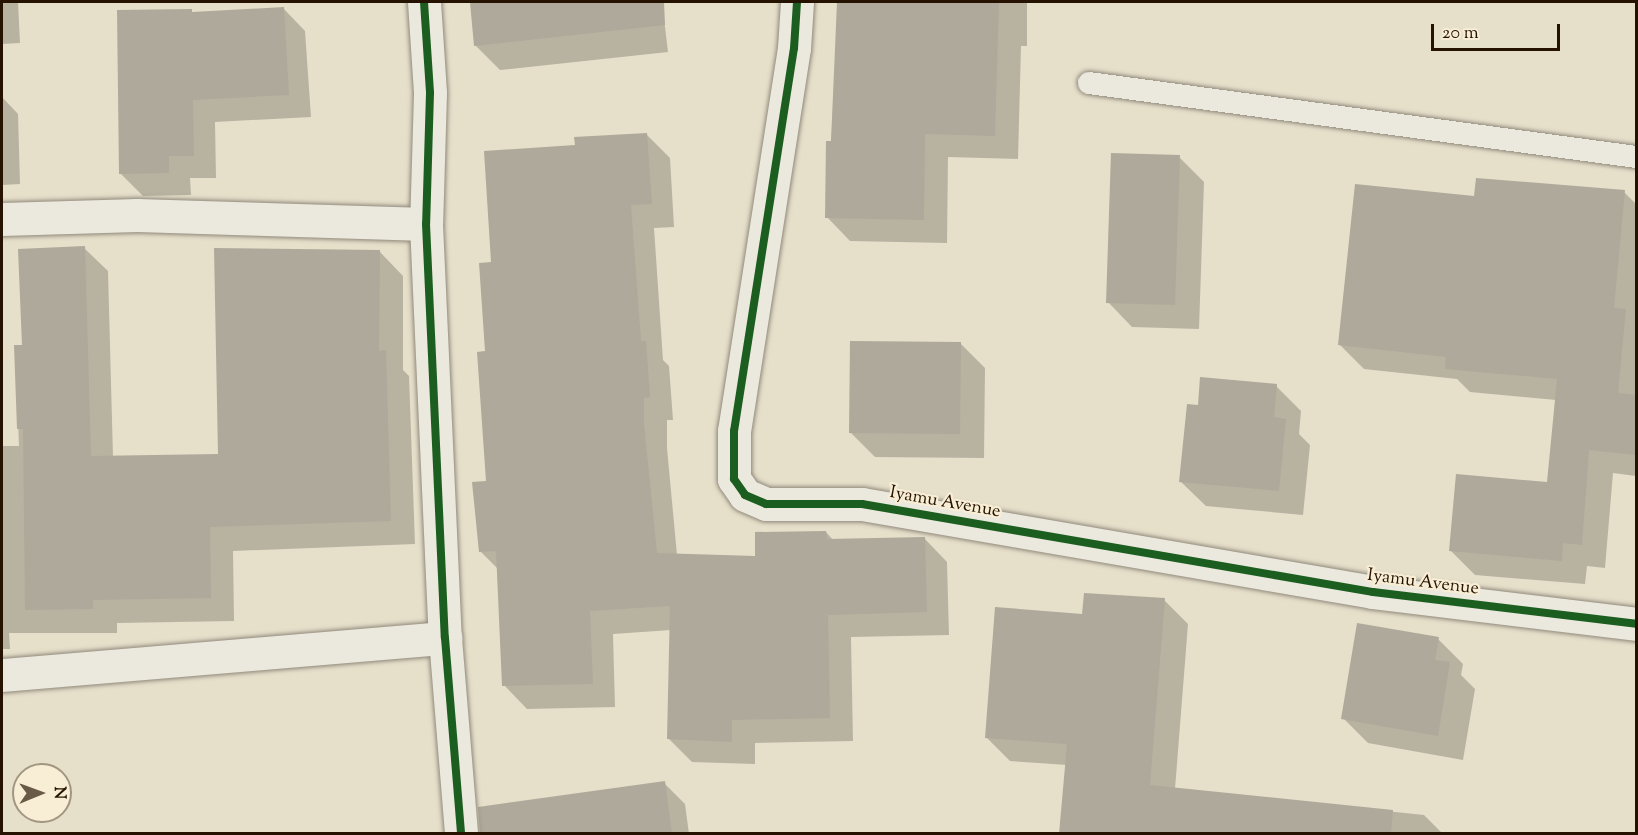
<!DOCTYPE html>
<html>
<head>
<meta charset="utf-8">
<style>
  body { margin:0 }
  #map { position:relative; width:1638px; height:835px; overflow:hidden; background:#e6dfca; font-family:"Sorts Mill Goudy",serif }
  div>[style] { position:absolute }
  .shadow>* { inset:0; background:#0003 }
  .building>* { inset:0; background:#aea99a }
  .roads { filter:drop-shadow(0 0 2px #918a7c) drop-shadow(0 0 2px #918a7c) }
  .service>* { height:22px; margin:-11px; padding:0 11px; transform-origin:11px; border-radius:11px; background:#ebe8dd }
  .minor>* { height:33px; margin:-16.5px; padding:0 16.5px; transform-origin:16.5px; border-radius:16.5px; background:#ebe8dd }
  .cycleway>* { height:8px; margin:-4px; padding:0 4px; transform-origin:4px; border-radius:4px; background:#1b5e20 }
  span { translate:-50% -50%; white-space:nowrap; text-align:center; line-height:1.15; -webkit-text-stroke:4.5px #f7eed5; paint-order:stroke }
  .street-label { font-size:18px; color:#251201 }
  .frame { position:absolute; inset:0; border:3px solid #251201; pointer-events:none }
  .north { position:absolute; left:12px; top:763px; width:60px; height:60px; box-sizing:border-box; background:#f7eed5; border:2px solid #a39680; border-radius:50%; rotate:89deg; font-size:16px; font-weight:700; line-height:24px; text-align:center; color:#251201 }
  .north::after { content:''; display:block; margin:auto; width:21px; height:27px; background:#695a47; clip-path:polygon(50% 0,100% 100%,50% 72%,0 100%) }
  .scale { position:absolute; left:1431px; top:24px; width:129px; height:27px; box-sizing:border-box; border:3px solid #251201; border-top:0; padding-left:8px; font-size:18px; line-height:21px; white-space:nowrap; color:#251201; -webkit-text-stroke:4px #f7eed5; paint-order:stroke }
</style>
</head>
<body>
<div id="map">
  <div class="shadow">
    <div style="clip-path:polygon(2px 2px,18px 2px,20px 43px,2px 44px)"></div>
    <div style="clip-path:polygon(471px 2px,662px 2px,668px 52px,500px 70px,475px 45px)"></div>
    <div style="clip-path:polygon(839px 2px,1027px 2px,1027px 46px,1021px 46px,1018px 159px,948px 157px,947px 243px,850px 241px,827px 217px)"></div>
    <div style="clip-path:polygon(283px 8px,305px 31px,311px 117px,215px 122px,216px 178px,190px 178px,191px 195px,143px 196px,120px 173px,191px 11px,194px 14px)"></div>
    <div style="clip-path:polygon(2px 97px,18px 114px,20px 184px,2px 185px)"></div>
    <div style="clip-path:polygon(646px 134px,670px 158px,674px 227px,654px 228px,663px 360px,669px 366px,673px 420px,667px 420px,667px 448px,677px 555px,757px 558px,826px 532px,834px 541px,924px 538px,947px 562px,949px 635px,851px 637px,853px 741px,755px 743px,755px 764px,692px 762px,668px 738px,671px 630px,613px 634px,615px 707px,527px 709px,504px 685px,499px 570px,481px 552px,488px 482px,487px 353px,493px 263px,577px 146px)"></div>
    <div style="clip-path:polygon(1179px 157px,1204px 182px,1199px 329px,1132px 327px,1108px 302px)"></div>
    <div style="clip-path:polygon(1624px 192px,1636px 204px,1636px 476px,1613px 473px,1605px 568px,1587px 566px,1585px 584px,1475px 575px,1451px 551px,1549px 484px,1556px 400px,1470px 392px,1457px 379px,1364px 369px,1340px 345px,1476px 198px)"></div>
    <div style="clip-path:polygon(84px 248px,108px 271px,113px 457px,219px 455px,380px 252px,403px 276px,403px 370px,409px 376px,415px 544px,233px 551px,234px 621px,117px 623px,117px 633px,9px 633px,10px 649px,2px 649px,2px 446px,19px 446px,15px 347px,23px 347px)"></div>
    <div style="clip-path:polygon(960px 343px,985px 368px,984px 458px,875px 457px,850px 432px)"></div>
    <div style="clip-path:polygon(1276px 386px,1301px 411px,1299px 434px,1310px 445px,1303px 515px,1206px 506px,1181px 482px,1199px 407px)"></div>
    <div style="clip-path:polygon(1164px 600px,1188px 624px,1175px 789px,1424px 815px,1443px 834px,1060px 834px,1067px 765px,1010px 761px,986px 737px,1084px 615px)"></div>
    <div style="clip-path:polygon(1438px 639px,1463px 664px,1461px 675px,1475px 689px,1463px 760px,1368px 743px,1343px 718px)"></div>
    <div style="clip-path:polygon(664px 783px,685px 804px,689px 834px,498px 834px)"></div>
  </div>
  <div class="building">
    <div style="clip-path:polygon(470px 2px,664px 2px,665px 25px,474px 46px)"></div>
    <div style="clip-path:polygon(837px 2px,999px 2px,995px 136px,925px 134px,924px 220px,825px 218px,826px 141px,831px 141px)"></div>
    <div style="clip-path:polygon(284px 7px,289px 95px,193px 100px,194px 156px,169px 156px,169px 173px,119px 174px,117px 10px,192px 9px,192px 12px)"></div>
    <div style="clip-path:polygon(647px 133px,652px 204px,631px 205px,641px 341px,646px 341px,650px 397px,644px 398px,644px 424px,657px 553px,755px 556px,755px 532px,826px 531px,827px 539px,925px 537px,927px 612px,828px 615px,830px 718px,732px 720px,732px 742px,667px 739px,670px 606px,590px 611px,593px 684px,502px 686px,496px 551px,479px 552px,472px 482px,486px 481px,477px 352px,485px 351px,479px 263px,491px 262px,484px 151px,575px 145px,574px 137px)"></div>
    <div style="clip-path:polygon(1111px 153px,1180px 155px,1175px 305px,1106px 303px)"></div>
    <div style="clip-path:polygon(1476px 178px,1625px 190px,1614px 308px,1626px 309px,1618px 393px,1636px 395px,1636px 455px,1589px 450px,1582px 545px,1563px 543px,1562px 561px,1449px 551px,1456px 474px,1547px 482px,1557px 379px,1445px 369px,1446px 357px,1338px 345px,1355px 184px,1474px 196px)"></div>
    <div style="clip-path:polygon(85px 246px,91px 456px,218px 454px,214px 248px,380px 250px,379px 351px,386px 350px,391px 521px,210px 527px,211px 598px,93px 600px,93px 609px,25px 610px,23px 429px,17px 429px,14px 345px,22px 345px,18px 249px)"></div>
    <div style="clip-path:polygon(850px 341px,961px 342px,960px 434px,849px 433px)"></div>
    <div style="clip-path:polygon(1200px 377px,1277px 384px,1274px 417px,1286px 419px,1279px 491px,1179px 482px,1187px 404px,1198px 405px)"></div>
    <div style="clip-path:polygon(1084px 593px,1165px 598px,1150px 785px,1393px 810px,1391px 834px,1059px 834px,1067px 744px,985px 738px,995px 607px,1082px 614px)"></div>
    <div style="clip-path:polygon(1357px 623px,1439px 637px,1435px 660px,1450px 662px,1438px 736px,1341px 719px)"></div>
    <div style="clip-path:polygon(665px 781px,672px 834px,480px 834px,478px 807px)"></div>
  </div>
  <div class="roads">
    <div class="service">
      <div style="left:1089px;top:83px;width:552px;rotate:7.7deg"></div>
    </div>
    <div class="minor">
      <div style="left:424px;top:2px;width:91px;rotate:86.2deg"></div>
      <div style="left:430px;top:93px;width:131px;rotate:91.7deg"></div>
      <div style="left:426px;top:224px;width:414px;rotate:87.4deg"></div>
      <div style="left:445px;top:638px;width:197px;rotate:85.3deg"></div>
      <div style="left:797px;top:2px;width:46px;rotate:93.7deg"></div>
      <div style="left:794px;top:48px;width:388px;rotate:98.9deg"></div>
      <div style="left:734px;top:431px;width:48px;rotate:90deg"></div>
      <div style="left:734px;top:479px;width:19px;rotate:55deg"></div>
      <div style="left:745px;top:495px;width:23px;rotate:23deg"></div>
      <div style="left:766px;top:504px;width:96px"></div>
      <div style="left:862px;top:504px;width:519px;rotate:9.77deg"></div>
      <div style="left:1373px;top:592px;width:265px;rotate:6.9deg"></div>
      <div style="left:2px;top:219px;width:135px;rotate:-1.7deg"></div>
      <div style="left:137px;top:215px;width:289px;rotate:1.8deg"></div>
      <div style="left:2px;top:675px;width:445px;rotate:-4.8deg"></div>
    </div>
  </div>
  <div class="cycleway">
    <div style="left:424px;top:2px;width:91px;rotate:86.2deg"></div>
    <div style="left:430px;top:93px;width:131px;rotate:91.7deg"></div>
    <div style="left:426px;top:224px;width:414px;rotate:87.4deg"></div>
    <div style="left:445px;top:638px;width:197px;rotate:85.3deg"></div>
    <div style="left:797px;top:2px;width:46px;rotate:93.7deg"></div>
    <div style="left:794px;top:48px;width:388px;rotate:98.9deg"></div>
    <div style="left:734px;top:431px;width:48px;rotate:90deg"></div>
    <div style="left:734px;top:479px;width:19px;rotate:55deg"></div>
    <div style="left:745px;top:495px;width:23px;rotate:23deg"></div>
    <div style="left:766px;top:504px;width:96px"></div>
    <div style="left:862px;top:504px;width:519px;rotate:9.77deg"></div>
    <div style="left:1373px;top:592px;width:265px;rotate:6.9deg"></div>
  </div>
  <div class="street-label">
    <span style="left:945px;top:503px;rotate:10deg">Iyamu Avenue</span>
    <span style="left:1423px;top:583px;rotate:7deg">Iyamu Avenue</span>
  </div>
  <div class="frame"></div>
  <div class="north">N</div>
  <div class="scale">20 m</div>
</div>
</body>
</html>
